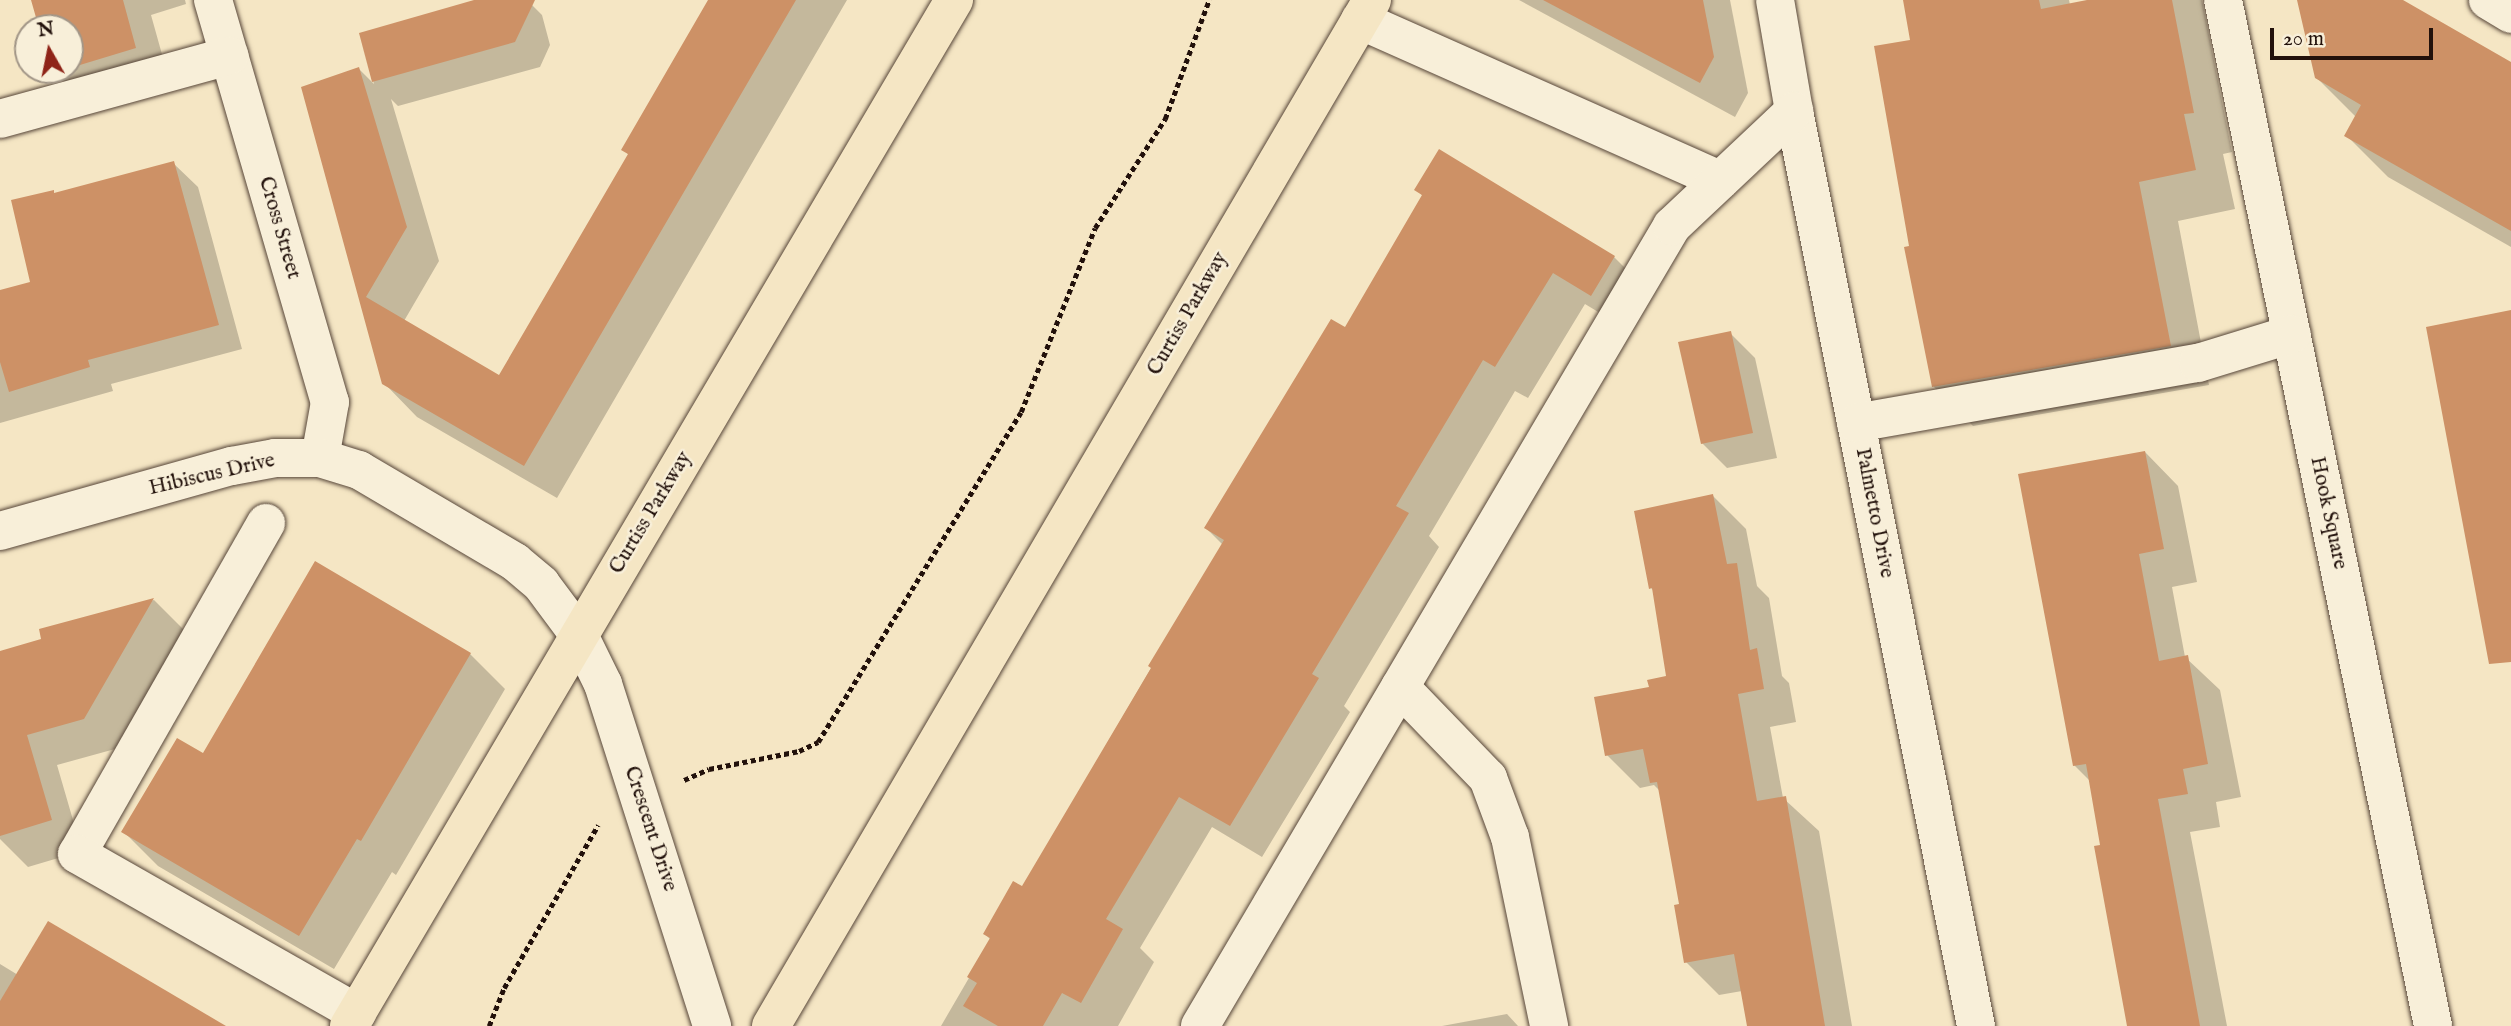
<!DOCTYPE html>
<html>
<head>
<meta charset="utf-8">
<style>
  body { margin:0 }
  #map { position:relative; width:2511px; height:1026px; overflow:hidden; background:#f5e6c4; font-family:"IM FELL English",serif }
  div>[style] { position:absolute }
  .shadow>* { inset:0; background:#0003 }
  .building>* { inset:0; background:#cd9166 }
  .path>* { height:4.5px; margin-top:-2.25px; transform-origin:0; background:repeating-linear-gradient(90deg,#22110b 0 5px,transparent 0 8.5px) }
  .roads { filter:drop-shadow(0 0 2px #574639) drop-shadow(0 0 2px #574639) }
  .minor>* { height:38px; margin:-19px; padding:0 19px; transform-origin:19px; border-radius:19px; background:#f8efd9 }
  .major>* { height:38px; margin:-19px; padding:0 19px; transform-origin:19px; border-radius:19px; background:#f5e6c4 }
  span { translate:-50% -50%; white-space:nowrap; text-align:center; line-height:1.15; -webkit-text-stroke:5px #f8efd9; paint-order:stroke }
  .street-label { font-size:21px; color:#22110b }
  .north { position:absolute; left:14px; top:14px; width:70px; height:70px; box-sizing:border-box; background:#f8efd9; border:2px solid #a29687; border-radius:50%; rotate:351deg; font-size:19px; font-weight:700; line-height:28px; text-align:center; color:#22110b }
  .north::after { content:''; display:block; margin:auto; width:24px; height:32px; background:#8f2418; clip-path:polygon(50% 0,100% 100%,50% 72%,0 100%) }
  .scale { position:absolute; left:2270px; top:28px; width:163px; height:32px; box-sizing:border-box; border:4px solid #22110b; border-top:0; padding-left:9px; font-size:21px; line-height:24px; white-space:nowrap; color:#22110b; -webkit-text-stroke:5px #f8efd9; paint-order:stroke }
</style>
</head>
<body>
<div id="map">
  <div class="shadow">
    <div style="clip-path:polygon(33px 0,185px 0,186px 4px,151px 15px,170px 83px,87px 107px,52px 70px,70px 70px,70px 28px,40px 28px)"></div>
    <div style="clip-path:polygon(481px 0,527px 0,542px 15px,550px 45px,540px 67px,398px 106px,391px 99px,439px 261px,404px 321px,500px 377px,629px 155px,623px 149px,710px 0,847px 0,557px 498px,417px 417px,384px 383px,303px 88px,359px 69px,374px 84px,361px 34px)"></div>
    <div style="clip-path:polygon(1519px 0,1730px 0,1748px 93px,1735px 117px)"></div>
    <div style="clip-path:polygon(1905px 0,2069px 0,2070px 5px,2097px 0,2202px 0,2232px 152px,2223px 154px,2235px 209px,2178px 221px,2209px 385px,1973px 426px,1934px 387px,1911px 248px,1912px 41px)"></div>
    <div style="clip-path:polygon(2299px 0,2399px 0,2511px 64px,2511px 247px,2388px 177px,2346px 135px,2356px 117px,2316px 77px)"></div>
    <div style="clip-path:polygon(173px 163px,198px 187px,242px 349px,111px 384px,113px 391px,0 423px,0 292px,32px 283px,56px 195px)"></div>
    <div style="clip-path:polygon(1416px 189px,1614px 257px,1646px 289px,1623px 327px,1585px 304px,1528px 398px,1515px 391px,1429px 536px,1439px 547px,1344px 706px,1350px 712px,1262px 857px,1212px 827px,1140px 948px,1154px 962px,1118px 1026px,941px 1026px,991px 940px,985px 934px,1022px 889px,1223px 545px,1206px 528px,1346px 329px,1423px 196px)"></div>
    <div style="clip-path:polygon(1730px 333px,1755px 358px,1777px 458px,1727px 468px,1702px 443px)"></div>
    <div style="clip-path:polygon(2145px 452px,2178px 486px,2197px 582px,2172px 587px,2185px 657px,2220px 690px,2241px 797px,2216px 802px,2220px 827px,2190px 832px,2227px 1026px,2151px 1026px,2102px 847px,2090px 781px,2074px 765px)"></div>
    <div style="clip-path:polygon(1713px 496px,1746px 529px,1757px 586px,1769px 598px,1782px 676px,1789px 683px,1796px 722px,1770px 727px,1783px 798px,1819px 831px,1852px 1026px,1748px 1026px,1742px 991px,1719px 995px,1686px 962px,1681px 905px,1661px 792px,1654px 785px,1640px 788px,1607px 755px,1651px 689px,1668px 678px,1655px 592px,1651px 588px)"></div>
    <div style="clip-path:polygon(154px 600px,184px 630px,115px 749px,57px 765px,82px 851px,28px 867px,0 839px,0 653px,43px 641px,41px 630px)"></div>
    <div style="clip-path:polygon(470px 654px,505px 689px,396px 875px,392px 872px,334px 969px,158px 866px,123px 831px,203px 755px)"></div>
    <div style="clip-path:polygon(0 964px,18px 975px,223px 1026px,0 1026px)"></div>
    <div style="clip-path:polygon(1507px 1014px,1518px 1026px,1442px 1026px)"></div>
  </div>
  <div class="building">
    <div style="clip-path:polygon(31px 0,123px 0,136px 48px,70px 68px,70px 28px,39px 28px)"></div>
    <div style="clip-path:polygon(474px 0,535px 0,515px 42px,372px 82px,359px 33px)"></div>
    <div style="clip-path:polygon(708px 0,796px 0,524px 466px,382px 384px,301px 87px,359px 67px,407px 227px,366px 297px,499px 375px,628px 154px,621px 150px)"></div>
    <div style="clip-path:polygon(1543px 0,1703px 0,1714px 57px,1700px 83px)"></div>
    <div style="clip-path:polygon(1903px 0,2039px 0,2041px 9px,2087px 0,2172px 0,2194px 113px,2184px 114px,2196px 170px,2139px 182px,2171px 346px,1932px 387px,1904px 247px,1909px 246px,1874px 46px,1910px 40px)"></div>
    <div style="clip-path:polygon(2297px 0,2403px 0,2511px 62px,2511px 231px,2344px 136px,2361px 105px,2315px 78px)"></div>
    <div style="clip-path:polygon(1439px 149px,1615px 256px,1591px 296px,1553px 273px,1495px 367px,1483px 360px,1396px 506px,1409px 513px,1312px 674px,1319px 678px,1230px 826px,1179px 797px,1106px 919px,1123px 929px,1081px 1003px,1062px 993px,1043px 1026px,998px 1026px,963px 1006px,977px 983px,967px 977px,990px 938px,983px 934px,1013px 881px,1022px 886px,1151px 668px,1148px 666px,1224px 540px,1204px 528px,1331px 319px,1345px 327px,1422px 195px,1414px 190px)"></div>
    <div style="clip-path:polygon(174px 161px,219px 325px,88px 360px,90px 367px,9px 392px,0 362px,0 290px,30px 282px,11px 200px,54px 190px,54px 193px)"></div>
    <div style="clip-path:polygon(2511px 310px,2511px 662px,2489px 664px,2426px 327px)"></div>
    <div style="clip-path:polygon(1731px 331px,1753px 433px,1701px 444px,1678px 342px)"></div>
    <div style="clip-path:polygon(2145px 451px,2164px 549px,2139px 554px,2159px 661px,2188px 655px,2208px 764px,2183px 769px,2188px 794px,2158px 799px,2200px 1026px,2127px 1026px,2094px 846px,2100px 845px,2086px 764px,2073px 766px,2018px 474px)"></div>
    <div style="clip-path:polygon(1713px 494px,1727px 564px,1737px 563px,1750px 650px,1757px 648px,1764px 689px,1738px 694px,1757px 801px,1786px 796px,1825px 1026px,1747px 1026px,1734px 954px,1684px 963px,1674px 905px,1679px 904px,1657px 782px,1650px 783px,1643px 749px,1605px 756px,1594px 697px,1649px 687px,1647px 680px,1666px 676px,1652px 588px,1649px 589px,1634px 511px)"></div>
    <div style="clip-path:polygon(315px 561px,471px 653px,361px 841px,357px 839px,299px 936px,121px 832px,177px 738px,203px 753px)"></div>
    <div style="clip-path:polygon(154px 598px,84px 719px,27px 735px,52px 820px,0 836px,0 651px,41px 639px,39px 629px)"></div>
    <div style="clip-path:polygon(48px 921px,226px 1026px,0 1026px,0 1001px)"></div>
  </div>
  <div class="path">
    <div style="left:684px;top:780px;width:27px;rotate:-24deg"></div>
    <div style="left:709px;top:769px;width:92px;rotate:-11.3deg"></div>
    <div style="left:799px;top:751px;width:21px;rotate:-25deg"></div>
    <div style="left:818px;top:742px;width:387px;rotate:-58.4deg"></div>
    <div style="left:1021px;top:412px;width:198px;rotate:-68.1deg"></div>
    <div style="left:1095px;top:228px;width:130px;rotate:-57.3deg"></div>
    <div style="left:1165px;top:119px;width:127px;rotate:-69.7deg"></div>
    <div style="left:489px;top:1026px;width:41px;rotate:-68.5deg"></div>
    <div style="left:504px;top:988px;width:188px;rotate:-60deg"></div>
  </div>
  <div class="roads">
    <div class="minor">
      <div style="left:213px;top:0;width:419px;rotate:73.8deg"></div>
      <div style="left:330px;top:402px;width:57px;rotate:100.1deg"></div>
      <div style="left:1775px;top:0;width:113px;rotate:80.3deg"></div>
      <div style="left:1794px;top:111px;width:933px;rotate:78.75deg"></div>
      <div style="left:2223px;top:0;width:1047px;rotate:78.43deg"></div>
      <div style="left:2488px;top:0;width:27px;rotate:31deg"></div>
      <div style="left:1360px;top:20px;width:394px;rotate:24deg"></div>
      <div style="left:0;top:119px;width:238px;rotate:-15.4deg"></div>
      <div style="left:1856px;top:423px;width:347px;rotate:-10deg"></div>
      <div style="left:2198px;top:363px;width:98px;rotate:-17.1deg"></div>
      <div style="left:266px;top:523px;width:381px;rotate:119.7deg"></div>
      <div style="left:77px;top:854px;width:322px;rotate:29.6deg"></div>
      <div style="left:0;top:531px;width:241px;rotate:-15.7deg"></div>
      <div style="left:232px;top:466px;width:44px;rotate:-10.5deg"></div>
      <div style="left:275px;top:458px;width:45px"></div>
      <div style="left:320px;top:458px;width:41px;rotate:17.1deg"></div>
      <div style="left:359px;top:470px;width:181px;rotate:30.5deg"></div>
      <div style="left:515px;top:562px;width:34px;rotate:40deg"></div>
      <div style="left:541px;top:584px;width:64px;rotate:53.3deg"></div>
      <div style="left:579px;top:635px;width:55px;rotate:63.9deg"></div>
      <div style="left:603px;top:684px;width:359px;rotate:72.3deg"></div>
      <div style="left:1400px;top:687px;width:127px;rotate:46deg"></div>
      <div style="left:1488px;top:778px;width:63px;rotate:69.6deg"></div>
      <div style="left:1510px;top:837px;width:193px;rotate:78.3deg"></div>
      <div style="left:1200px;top:1026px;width:929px;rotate:-59.46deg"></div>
      <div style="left:1672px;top:226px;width:168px;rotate:-43.3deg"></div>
    </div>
    <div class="major">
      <div style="left:349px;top:1026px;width:1191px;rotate:-59.47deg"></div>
      <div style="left:771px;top:1026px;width:1189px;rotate:-59.64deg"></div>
    </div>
  </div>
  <div class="street-label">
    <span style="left:279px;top:228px;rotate:74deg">Cross Street</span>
    <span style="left:1188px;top:314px;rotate:-60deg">Curtiss Parkway</span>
    <span style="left:212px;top:475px;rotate:-13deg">Hibiscus Drive</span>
    <span style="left:651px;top:513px;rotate:-59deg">Curtiss Parkway</span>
    <span style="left:1874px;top:513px;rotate:79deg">Palmetto Drive</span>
    <span style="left:2328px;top:513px;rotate:78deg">Hook Square</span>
    <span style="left:650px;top:829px;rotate:72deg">Crescent Drive</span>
  </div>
  <div class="north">N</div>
  <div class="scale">20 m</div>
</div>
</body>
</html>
